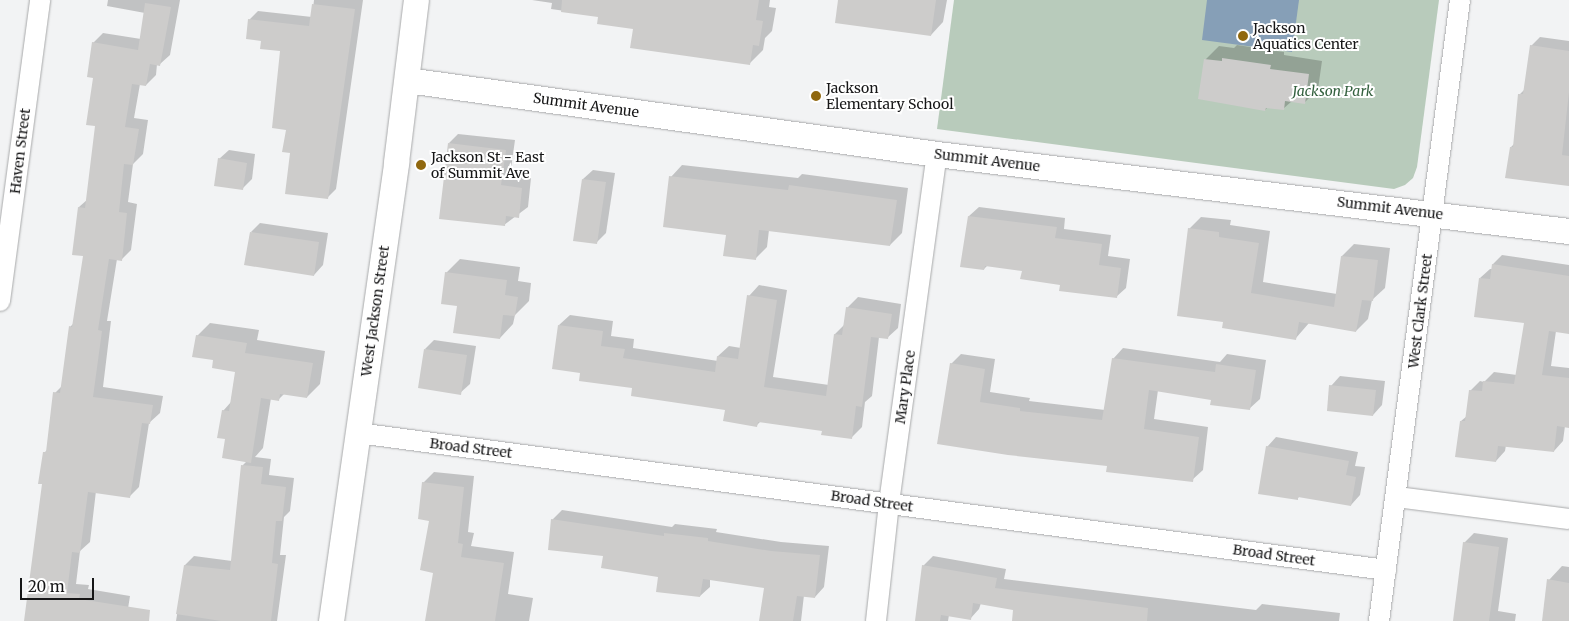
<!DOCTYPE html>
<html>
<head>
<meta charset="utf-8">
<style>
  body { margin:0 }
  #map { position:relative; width:1569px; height:621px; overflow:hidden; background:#f2f3f4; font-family:Merriweather,serif }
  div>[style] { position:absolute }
  .green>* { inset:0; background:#b8cbbb }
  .water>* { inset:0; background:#869fb7 }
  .shadow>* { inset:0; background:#0003 }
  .building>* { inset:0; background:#cdcccb }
  .roads { filter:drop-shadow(0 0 1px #a8a9aa) drop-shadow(0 0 1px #a8a9aa) }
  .minor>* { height:20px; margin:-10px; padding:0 10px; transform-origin:10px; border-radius:10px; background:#fff }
  .tertiary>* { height:25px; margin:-12.5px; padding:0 12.5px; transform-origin:12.5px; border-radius:12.5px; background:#fff }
  .dots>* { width:14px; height:14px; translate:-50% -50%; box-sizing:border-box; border:2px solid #fff; border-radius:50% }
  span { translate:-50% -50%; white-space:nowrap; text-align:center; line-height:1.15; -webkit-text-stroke:4px #fff; paint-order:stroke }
  .poi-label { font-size:14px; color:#161617 }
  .left { translate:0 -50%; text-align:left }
  .park-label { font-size:14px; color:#34613f; font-style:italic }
  .street-label { font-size:14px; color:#161617 }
  .scale { position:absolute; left:20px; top:578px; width:74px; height:22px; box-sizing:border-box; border:2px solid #161617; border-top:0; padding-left:6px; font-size:15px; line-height:18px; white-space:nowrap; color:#161617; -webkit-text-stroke:4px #fff; paint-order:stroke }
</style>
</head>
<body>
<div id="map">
  <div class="green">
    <div style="clip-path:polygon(954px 0,1439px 0,1417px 167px,1413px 178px,1405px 185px,1394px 189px,937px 129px)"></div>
  </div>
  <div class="water">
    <div style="clip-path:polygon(1207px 0,1299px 0,1292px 52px,1202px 40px)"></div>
  </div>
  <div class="shadow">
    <div style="clip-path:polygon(108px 0,180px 0,170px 55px,160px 64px,157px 64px,156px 75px,146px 85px,140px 84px,134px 118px,148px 120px,143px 154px,133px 164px,128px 202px,137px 204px,131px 250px,121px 260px,117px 259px,107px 321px,111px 321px,103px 387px,163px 396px,160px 413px,149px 423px,139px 487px,129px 497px,96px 491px,90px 542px,80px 551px,76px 584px,89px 585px,88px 589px,130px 596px,126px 621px,40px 621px,45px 452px,48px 449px,55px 393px,63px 385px,70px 327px,74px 323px,85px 255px,79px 207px,88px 199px,96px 125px,93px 43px,103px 33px,141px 39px,145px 13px,107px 6px)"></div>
    <div style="clip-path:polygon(314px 0,363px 0,336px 189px,327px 198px,292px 152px,287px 129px,282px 50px,262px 40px,249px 20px,258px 11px,312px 17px)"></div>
    <div style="clip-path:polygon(532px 0,770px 0,769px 7px,776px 8px,772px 31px,765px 38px,763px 50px,750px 63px,600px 16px,551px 9px,552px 3px)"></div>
    <div style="clip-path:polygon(839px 0,947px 0,943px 22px,931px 35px)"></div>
    <div style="clip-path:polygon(1540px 37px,1569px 41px,1569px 185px,1511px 147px,1514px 144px,1520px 94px,1525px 89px,1531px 46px)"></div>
    <div style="clip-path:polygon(1237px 45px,1284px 52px,1284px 55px,1322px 61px,1318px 89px,1304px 103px,1292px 101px,1283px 109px,1268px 107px,1265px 110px,1205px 60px,1219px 46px,1234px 48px)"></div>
    <div style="clip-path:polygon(458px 134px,515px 140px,510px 176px,531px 178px,528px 207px,504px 225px,449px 143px)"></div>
    <div style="clip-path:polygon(229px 150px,255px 154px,252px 179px,242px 189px,219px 159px)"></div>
    <div style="clip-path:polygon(682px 165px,798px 178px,802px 174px,908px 188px,902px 233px,890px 245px,769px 230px,767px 247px,755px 259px,671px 177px)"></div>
    <div style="clip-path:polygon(593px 170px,615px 173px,606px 233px,596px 243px,583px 179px)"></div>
    <div style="clip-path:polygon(979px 207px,1065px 218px,1064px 229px,1111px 235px,1108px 256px,1130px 259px,1126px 288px,1116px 297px,1061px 284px,1023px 270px,988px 265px,984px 269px,969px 216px)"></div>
    <div style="clip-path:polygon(1201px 217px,1231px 220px,1230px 225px,1270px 231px,1263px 282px,1337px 294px,1342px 256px,1354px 244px,1390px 248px,1385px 288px,1372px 300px,1368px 319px,1356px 331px,1309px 323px,1296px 338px,1224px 321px,1189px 229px)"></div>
    <div style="clip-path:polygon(260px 223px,328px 233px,323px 265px,314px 275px,251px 232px)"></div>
    <div style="clip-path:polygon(1502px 255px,1569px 265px,1569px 333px,1556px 331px,1551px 366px,1569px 368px,1569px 426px,1565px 426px,1563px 441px,1554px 451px,1506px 445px,1505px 451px,1496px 461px,1461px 421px,1467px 416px,1470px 391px,1480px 381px,1484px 382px,1494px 372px,1517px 375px,1525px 322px,1480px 278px,1490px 269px,1492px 269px,1493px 264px)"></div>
    <div style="clip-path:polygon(460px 259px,520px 267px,518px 281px,531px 283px,529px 301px,515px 315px,513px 324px,500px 338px,458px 305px,446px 273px)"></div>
    <div style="clip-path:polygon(759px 285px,787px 290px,773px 377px,829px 385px,835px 334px,845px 324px,847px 308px,858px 297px,901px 304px,898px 328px,887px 338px,879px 337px,872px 396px,865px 402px,862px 427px,852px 437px,823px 430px,761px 421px,757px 425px,726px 409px,581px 371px,559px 325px,570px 315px,613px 321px,611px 336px,634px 339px,633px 348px,718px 361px,718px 356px,729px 346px,741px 348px,749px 296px)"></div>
    <div style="clip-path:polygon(210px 323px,259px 330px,257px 340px,325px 351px,320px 384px,307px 397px,285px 393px,279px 399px,271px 398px,263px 448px,255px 457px,271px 459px,269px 475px,294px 478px,290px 511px,284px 517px,280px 555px,286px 555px,277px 621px,176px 621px,185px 565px,194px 556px,232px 561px,243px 465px,247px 461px,227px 438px,223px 411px,231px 402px,236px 370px,214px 359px,197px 336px)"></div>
    <div style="clip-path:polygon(434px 340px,476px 346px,470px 384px,460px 393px,425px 349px)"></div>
    <div style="clip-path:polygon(1123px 348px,1220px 362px,1227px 354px,1266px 360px,1260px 399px,1249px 409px,1212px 399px,1158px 390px,1154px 419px,1208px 427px,1203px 470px,1192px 480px,1108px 465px,1009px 454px,951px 364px,961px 354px,995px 359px,990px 392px,1030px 398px,1029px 401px,1105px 410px,1113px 359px)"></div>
    <div style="clip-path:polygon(1340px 376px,1385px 381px,1382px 405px,1373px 415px,1331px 386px)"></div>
    <div style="clip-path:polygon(1276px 437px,1358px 452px,1355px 466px,1365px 467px,1360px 495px,1351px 505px,1300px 496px,1297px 499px,1267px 447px)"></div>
    <div style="clip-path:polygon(434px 472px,474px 476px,468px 532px,474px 533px,471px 546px,514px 552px,508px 594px,533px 598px,529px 621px,426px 621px,435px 572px,430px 519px,423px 483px)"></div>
    <div style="clip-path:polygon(562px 510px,672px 527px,675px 524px,717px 529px,716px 532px,781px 542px,829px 546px,824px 587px,815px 597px,804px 595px,801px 621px,760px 621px,765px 587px,710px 579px,710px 587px,700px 596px,660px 576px,604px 555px,552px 520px)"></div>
    <div style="clip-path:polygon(1474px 533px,1508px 538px,1498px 611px,1516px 614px,1515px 621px,1454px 621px,1464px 543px)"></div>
    <div style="clip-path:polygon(933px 556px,1006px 569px,1004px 579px,1256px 610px,1262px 604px,1340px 613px,1339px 621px,1013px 621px,1015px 608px,981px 603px,979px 609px,970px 619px,949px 615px,948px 621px,916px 621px,923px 566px)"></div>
    <div style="clip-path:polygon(1562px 566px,1569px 567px,1569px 609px,1549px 580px)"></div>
  </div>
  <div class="building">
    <div style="clip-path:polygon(562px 0,759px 0,756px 20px,763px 21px,759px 46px,753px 45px,750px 65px,630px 48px,633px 29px,597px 24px,598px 17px,561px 12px)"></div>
    <div style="clip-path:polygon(838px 0,936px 0,931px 36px,835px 23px)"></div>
    <div style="clip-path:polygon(145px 3px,171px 7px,160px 66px,150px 64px,146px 86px,132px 84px,125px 127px,139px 129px,133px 165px,124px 164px,119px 212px,127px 213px,122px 261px,109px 259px,98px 330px,102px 331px,93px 397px,153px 405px,150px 424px,142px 423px,130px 498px,88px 492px,80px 553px,72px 552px,67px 593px,80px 594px,79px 599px,150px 610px,149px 621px,24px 621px,42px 484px,38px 484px,43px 452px,46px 452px,53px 392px,60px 393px,69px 326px,72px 327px,83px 256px,72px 255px,78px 207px,85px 208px,95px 126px,86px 125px,93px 78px,87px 77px,92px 42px,138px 50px)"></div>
    <div style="clip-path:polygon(312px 4px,355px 9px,328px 199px,285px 194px,290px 153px,282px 152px,286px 130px,272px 128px,280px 51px,260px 49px,261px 41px,246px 39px,248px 19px,309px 26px)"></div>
    <div style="clip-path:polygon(1530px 45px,1569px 51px,1569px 92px,1562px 155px,1569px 156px,1569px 186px,1505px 178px,1510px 147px,1513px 147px,1518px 94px,1523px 94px)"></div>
    <div style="clip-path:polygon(1222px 58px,1271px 65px,1270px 69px,1309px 74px,1305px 104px,1285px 101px,1284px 110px,1266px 108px,1265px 111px,1198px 99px,1204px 59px,1222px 61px)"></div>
    <div style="clip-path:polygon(448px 143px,506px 150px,501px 185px,522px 188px,519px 218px,506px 216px,505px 226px,439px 219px)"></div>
    <div style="clip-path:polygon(218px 158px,247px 163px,243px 190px,214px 186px)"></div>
    <div style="clip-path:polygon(669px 176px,788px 190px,789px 185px,897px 200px,890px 246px,759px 230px,756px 260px,723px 256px,726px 235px,663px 227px)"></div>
    <div style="clip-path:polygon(582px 179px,606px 182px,597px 244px,573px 241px)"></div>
    <div style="clip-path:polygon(968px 216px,1057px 227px,1055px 238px,1102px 244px,1099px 265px,1121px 268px,1117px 298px,1059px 291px,1060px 285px,1020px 279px,1022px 271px,985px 266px,984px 270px,960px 267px)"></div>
    <div style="clip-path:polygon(1188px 228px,1219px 232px,1219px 237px,1259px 243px,1251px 293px,1334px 307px,1341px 256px,1378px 260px,1373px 301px,1362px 300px,1356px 332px,1299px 322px,1296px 340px,1222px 328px,1223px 322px,1177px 316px)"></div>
    <div style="clip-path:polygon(250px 232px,319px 242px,314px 276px,244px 265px)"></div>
    <div style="clip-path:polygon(1492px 264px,1569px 276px,1569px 334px,1549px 331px,1542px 375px,1569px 378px,1569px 428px,1557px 426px,1554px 452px,1498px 446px,1496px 462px,1455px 457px,1460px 421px,1465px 421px,1469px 390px,1482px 391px,1483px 381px,1514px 384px,1524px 323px,1474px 317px,1479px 278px,1490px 279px)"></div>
    <div style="clip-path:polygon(445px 272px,507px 280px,505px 295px,518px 297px,515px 316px,503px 315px,500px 339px,453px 333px,457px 306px,441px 304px)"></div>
    <div style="clip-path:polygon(747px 295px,777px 300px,764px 387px,826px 396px,834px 334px,842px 335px,846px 307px,892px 314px,888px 339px,871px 337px,862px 407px,856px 406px,852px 439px,821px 435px,822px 431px,758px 422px,757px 427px,723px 421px,725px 410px,631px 396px,632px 388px,579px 381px,580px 373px,552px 369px,558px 325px,603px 331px,601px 346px,625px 349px,623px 358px,715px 372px,717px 356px,738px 359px)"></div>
    <div style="clip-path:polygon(196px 335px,247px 343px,245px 353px,313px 363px,307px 398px,280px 394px,279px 401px,261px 398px,251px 463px,222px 458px,225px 439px,217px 438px,222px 410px,229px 411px,235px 372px,212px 368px,213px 360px,192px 357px)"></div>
    <div style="clip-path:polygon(424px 349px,467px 355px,461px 395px,418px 388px)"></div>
    <div style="clip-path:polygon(1112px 358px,1215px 372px,1216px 364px,1256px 370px,1250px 410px,1210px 405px,1211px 400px,1149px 390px,1144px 429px,1199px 437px,1193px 482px,1106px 472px,1107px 466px,1008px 455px,937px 444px,950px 363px,985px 369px,980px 402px,1020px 408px,1020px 411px,1102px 420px)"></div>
    <div style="clip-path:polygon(1329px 385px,1376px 390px,1373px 416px,1327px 411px)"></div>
    <div style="clip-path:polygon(1266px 446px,1349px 461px,1346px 475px,1356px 477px,1351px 506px,1298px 497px,1298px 500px,1258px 494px)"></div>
    <div style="clip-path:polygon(241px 465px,263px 467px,261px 484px,286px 487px,282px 521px,276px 521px,272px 563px,278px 564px,271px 621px,221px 621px,176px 614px,184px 565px,230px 570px)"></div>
    <div style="clip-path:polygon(422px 482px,464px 487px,458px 543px,463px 544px,461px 557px,504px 563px,495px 621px,425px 621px,433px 573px,420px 570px,429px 521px,418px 519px)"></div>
    <div style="clip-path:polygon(551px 519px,664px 536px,664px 533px,708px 538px,708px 541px,771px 551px,820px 555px,815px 598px,797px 596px,793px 621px,759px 621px,764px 588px,703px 579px,700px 597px,656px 592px,658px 577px,601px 568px,603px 556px,548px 550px)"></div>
    <div style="clip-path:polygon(1463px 542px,1499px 547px,1489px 621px,1453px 621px)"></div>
    <div style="clip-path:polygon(922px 565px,997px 578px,995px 588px,1148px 608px,1147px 621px,1012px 621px,1013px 610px,973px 603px,971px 620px,941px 615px,940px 621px,915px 621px)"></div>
    <div style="clip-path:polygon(1547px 579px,1569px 583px,1569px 621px,1542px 621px)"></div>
  </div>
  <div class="roads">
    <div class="minor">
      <div style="left:0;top:301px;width:304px;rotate:-82.4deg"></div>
      <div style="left:358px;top:433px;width:1037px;rotate:7.59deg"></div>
      <div style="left:1397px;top:497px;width:173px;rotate:7.3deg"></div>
      <div style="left:876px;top:621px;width:119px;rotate:-83.7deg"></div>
      <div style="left:889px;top:503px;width:352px;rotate:-82.2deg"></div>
      <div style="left:1379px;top:621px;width:626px;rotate:-82.57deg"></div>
    </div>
    <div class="tertiary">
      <div style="left:407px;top:80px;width:535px;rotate:7.95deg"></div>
      <div style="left:937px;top:154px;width:637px;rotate:6.95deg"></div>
      <div style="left:331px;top:621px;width:464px;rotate:-81.9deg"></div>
      <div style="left:396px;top:162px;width:163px;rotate:-83deg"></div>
    </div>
  </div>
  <div class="dots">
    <div style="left:1243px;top:36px;background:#90680f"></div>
    <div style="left:816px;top:96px;background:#90680f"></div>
    <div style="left:421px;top:165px;background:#90680f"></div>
  </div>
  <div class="poi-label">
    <span class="left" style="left:1253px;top:36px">Jackson<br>Aquatics Center</span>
    <span class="left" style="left:826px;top:96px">Jackson<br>Elementary School</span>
    <span class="left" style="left:431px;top:165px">Jackson St - East<br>of Summit Ave</span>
  </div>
  <div class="park-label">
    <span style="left:1333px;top:91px">Jackson Park</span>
  </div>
  <div class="street-label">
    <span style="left:586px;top:105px;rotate:8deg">Summit Avenue</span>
    <span style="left:20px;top:151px;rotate:-83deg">Haven Street</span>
    <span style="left:987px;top:160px;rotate:7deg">Summit Avenue</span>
    <span style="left:1390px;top:208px;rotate:7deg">Summit Avenue</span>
    <span style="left:375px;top:311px;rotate:-82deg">West Jackson Street</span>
    <span style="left:1420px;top:311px;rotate:-83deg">West Clark Street</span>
    <span style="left:905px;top:387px;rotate:-82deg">Mary Place</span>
    <span style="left:471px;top:448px;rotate:7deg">Broad Street</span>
    <span style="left:872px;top:501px;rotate:8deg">Broad Street</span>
    <span style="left:1274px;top:555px;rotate:8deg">Broad Street</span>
  </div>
  <div class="scale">20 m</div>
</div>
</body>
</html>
